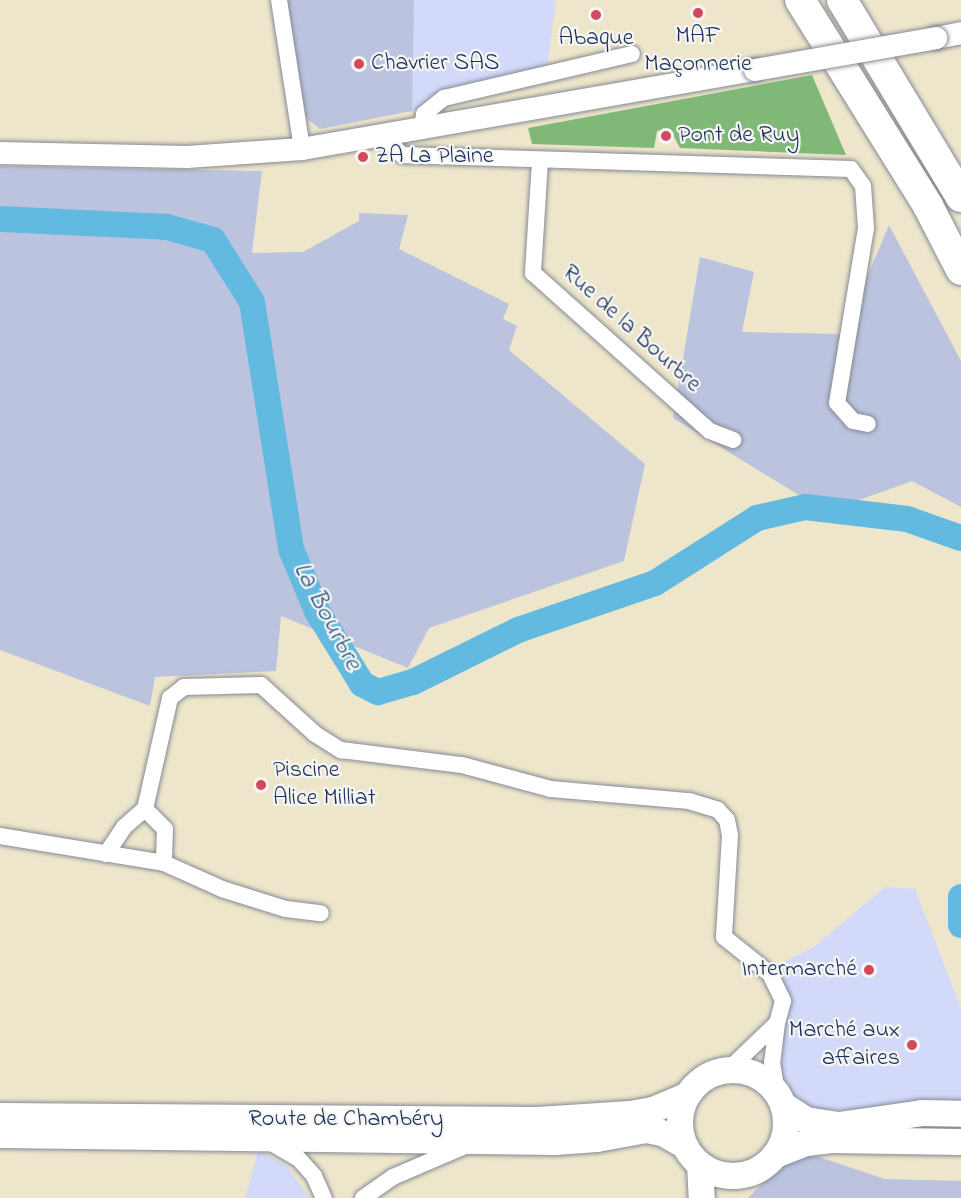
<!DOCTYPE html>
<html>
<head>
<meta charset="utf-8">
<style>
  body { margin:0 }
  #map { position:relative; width:961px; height:1198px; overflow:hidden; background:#eee6cb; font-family:"Indie Flower",sans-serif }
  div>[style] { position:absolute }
  .built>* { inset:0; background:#d2d9f9 }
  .industrial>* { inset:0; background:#bcc3de }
  .forest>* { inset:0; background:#80b977 }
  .river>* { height:26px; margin:-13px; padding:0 13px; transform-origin:13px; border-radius:13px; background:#62bae0 }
  .roads { filter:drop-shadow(0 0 2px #848a94) drop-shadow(0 0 2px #848a94) }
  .street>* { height:16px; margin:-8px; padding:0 8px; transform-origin:8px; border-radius:8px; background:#fff }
  .secondary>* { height:22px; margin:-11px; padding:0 11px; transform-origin:11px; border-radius:11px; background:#fff }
  .primary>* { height:26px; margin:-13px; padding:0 13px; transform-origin:13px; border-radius:13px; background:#fff }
  .primary>.ring { margin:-13px; padding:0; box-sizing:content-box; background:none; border:26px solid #fff; border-radius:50% }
  .highway>* { height:30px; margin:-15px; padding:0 15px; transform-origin:15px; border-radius:15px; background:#fff }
  .bridges { filter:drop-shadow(0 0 2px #848a94) drop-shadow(0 0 2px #848a94) }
  .secondary-bridge>* { height:22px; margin:-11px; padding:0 11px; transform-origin:11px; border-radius:11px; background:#fff }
  .dots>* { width:16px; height:16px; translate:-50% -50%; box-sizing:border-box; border:3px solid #f6f6f2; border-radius:50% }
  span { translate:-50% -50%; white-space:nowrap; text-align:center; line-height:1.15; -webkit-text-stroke:4.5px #f6f6f2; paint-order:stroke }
  .poi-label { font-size:24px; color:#1b2f5e }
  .left { translate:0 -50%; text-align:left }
  .right { translate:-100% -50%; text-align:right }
  .street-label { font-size:24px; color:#1b2f5e }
  .water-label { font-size:26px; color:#305985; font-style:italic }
</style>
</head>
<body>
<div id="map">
  <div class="built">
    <div style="clip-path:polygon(414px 0,556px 0,545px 83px,412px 111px)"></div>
    <div style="clip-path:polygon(885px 887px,915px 889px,961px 1008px,961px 1104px,816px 1111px,774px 1081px,781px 963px,814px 947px)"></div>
    <div style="clip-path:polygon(258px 1151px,286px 1165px,310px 1198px,245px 1198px)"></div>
  </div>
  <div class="industrial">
    <div style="clip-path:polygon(286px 0,414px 0,412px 111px,320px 129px,306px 118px)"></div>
    <div style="clip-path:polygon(0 166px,262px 171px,252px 253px,303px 252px,359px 221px,359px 213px,408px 215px,399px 249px,509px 304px,503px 319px,517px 326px,509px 350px,645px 464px,624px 561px,429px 628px,408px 668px,281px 616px,276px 671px,155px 677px,150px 706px,0 650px)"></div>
    <div style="clip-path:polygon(889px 225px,961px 361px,961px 507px,912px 481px,840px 507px,812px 503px,673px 418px,700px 257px,754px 272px,742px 332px,843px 334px)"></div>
    <div style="clip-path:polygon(807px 1153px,885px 1179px,961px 1181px,961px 1198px,748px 1198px,778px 1168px)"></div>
  </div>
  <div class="forest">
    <div style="clip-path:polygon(812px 75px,846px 155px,680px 148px,670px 129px,657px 131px,654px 148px,532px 144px,528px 128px)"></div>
  </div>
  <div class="river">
    <div style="left:0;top:219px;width:167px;rotate:2.7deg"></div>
    <div style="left:167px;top:227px;width:48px;rotate:15.8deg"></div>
    <div style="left:213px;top:240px;width:73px;rotate:57.8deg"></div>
    <div style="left:252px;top:302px;width:250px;rotate:81deg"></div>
    <div style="left:291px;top:549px;width:67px;rotate:67.2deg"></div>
    <div style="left:317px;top:611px;width:86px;rotate:58.3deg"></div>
    <div style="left:362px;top:684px;width:18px;rotate:27deg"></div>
    <div style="left:378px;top:692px;width:36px;rotate:-16deg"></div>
    <div style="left:413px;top:682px;width:117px;rotate:-26.3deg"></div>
    <div style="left:518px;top:630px;width:145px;rotate:-18.9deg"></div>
    <div style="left:655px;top:583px;width:121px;rotate:-32.5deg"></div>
    <div style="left:757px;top:518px;width:49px;rotate:-12.9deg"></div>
    <div style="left:805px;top:507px;width:103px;rotate:6.7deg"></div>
    <div style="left:907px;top:519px;width:57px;rotate:19.4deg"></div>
    <div style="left:961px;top:897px;width:28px;rotate:90deg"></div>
  </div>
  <div class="roads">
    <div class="street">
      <div style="left:279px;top:0;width:151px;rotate:81.2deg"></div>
      <div style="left:422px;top:129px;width:15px;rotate:-82deg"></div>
      <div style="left:424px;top:114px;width:26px;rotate:-39deg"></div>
      <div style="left:444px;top:98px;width:193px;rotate:-13.2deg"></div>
      <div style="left:384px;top:136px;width:26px;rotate:47deg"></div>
      <div style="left:402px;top:155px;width:449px;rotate:1.8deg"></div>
      <div style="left:851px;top:169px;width:21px;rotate:55deg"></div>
      <div style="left:863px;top:186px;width:42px;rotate:85.9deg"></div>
      <div style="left:866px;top:228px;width:177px;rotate:99.4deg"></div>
      <div style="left:837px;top:403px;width:24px;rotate:48deg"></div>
      <div style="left:853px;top:421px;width:15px;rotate:11deg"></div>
      <div style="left:540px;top:161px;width:112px;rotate:93.6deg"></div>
      <div style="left:533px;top:273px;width:237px;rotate:41.8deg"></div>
      <div style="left:710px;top:431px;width:25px;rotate:21deg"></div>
      <div style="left:145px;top:809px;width:28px;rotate:45deg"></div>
      <div style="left:165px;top:829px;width:34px;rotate:92deg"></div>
      <div style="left:0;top:836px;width:166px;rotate:9.3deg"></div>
      <div style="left:164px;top:863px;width:64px;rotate:24.1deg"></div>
      <div style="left:222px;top:889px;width:67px;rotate:17.4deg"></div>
      <div style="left:286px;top:909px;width:35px;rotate:7deg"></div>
      <div style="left:106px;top:854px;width:32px;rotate:-56deg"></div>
      <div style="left:124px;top:827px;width:28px;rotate:-41deg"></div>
      <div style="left:145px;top:809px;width:114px;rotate:-77.3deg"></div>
      <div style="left:170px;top:698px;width:18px;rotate:-38deg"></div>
      <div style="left:184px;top:687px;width:77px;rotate:-1.5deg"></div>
      <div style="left:261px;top:685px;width:73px;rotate:42.2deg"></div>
      <div style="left:315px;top:734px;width:31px;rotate:32deg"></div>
      <div style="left:341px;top:750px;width:122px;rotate:7.1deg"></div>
      <div style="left:462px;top:765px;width:92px;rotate:15.1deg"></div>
      <div style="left:551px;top:789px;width:139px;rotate:5deg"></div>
      <div style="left:689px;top:801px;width:30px;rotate:17deg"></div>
      <div style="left:718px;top:810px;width:13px;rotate:48deg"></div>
      <div style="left:727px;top:820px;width:15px;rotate:79deg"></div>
      <div style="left:730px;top:835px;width:102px;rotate:93.4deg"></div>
      <div style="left:724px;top:937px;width:59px;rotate:38.8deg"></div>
      <div style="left:770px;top:974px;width:30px;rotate:64deg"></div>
      <div style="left:783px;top:1001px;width:23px;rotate:105deg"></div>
      <div style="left:727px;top:1071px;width:69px;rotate:-43.8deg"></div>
      <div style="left:777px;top:1023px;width:39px;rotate:97deg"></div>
      <div style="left:772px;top:1062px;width:33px;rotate:81deg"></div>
      <div style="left:268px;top:1141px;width:34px;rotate:30deg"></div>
      <div style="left:298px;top:1158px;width:24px;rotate:48deg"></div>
      <div style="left:314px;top:1176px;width:24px;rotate:66deg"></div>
      <div style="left:363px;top:1198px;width:37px;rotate:-35deg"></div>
      <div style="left:393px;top:1177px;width:78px;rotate:-23.3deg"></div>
    </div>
    <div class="secondary">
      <div style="left:936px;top:38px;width:25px;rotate:-11deg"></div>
      <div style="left:0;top:153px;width:187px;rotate:1.2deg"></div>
      <div style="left:187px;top:157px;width:115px;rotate:-4deg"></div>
      <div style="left:302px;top:149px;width:460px;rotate:-9.9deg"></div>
    </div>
    <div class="primary">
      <div class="ring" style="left:680px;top:1070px;width:80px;height:80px"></div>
      <div style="left:783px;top:1105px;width:27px;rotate:33deg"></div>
      <div style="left:806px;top:1120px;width:33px;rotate:9deg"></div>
      <div style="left:839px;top:1125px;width:84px;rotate:-8.2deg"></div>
      <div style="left:922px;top:1113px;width:39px;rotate:1deg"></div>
      <div style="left:0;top:1116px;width:538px;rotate:0.43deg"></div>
      <div style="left:538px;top:1120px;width:92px;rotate:-3.7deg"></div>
      <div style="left:630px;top:1114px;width:23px;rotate:-10deg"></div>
      <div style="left:653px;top:1110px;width:38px;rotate:-23deg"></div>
      <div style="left:0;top:1135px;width:555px;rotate:0.72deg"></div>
      <div style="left:555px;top:1142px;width:42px;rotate:-4.1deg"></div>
      <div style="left:597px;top:1139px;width:50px;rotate:-10.4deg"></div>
      <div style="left:646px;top:1130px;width:16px;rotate:11deg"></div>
      <div style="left:662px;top:1133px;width:26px;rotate:29deg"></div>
      <div style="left:775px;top:1155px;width:34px;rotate:-21deg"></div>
      <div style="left:807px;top:1143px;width:24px;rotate:-7deg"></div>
      <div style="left:831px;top:1140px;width:130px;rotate:0.9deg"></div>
      <div style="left:700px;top:1165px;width:33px;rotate:87deg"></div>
    </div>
    <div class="highway">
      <div style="left:800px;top:0;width:243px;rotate:58.1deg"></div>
      <div style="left:928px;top:206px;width:72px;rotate:62.7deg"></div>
      <div style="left:842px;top:0;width:230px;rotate:58.9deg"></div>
    </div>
  </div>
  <div class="bridges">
    <div class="secondary-bridge">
      <div style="left:755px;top:70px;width:184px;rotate:-10deg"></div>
    </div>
  </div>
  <div class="dots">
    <div style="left:698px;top:13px;background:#d1495b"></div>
    <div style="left:596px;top:15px;background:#d1495b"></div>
    <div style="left:359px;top:64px;background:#d1495b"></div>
    <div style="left:666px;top:136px;background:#d1495b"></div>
    <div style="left:363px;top:157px;background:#d1495b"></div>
    <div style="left:261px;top:785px;background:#d1495b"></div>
    <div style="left:869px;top:970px;background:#d1495b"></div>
    <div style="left:912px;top:1045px;background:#d1495b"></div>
  </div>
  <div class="poi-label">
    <span style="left:698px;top:51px">MAF<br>Maçonnerie</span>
    <span style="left:596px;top:39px">Abaque</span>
    <span class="left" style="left:371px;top:64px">Chavrier SAS</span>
    <span class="left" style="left:678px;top:136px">Pont de Ruy</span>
    <span class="left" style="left:375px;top:157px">ZA La Plaine</span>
    <span class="left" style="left:273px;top:785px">Piscine<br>Alice Milliat</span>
    <span class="right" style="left:857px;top:970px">Intermarché</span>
    <span class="right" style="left:900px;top:1045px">Marché aux<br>affaires</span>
  </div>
  <div class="street-label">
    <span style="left:631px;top:329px;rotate:42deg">Rue de la Bourbre</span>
    <span style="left:346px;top:1120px">Route de Chambéry</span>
  </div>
  <div class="water-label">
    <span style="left:326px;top:617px;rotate:62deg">La Bourbre</span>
  </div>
</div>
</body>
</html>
